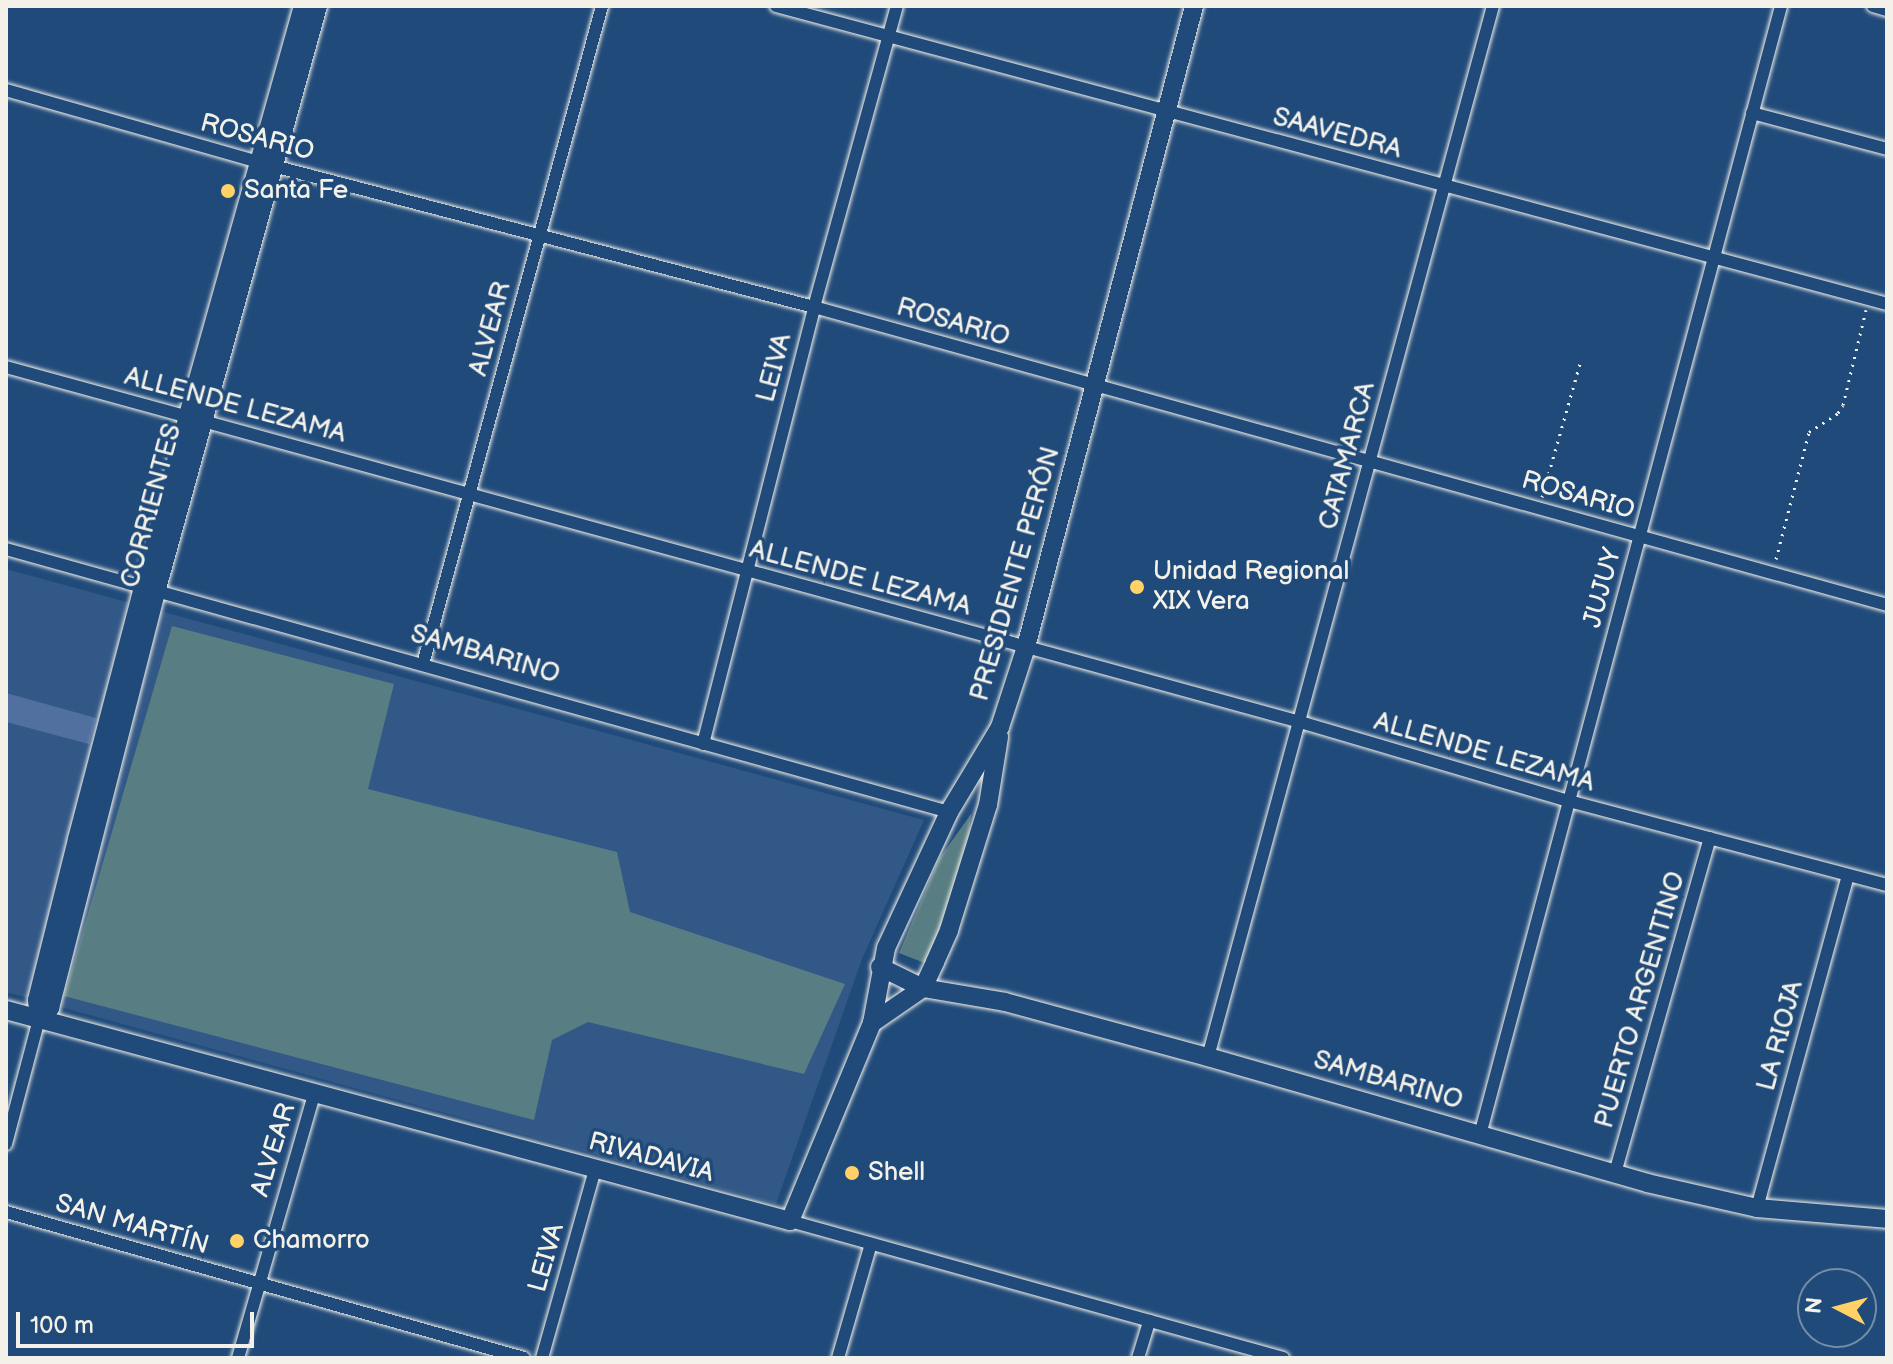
<!DOCTYPE html>
<html>
<head>
<meta charset="utf-8">
<style>
  body { margin:0 }
  #map { position:relative; width:1893px; height:1364px; overflow:hidden; background:#1f4a7a; font-family:"Balsamiq Sans",sans-serif }
  div>[style] { position:absolute }
  .built>* { inset:0; background:#325887 }
  .green>* { inset:0; background:#587d82 }
  .building>* { inset:0; background:#5170a0 }
  .path>* { height:3px; margin-top:-1.5px; transform-origin:0; background:repeating-linear-gradient(90deg,#f4f1e8 0 2px,transparent 0 8px) }
  .roads { filter:drop-shadow(0 0 2px #f4f1e8) drop-shadow(0 0 2px #f4f1e8) }
  .street>* { height:12px; margin:-6px; padding:0 6px; transform-origin:6px; border-radius:6px; background:#1f4a7a }
  .secondary>* { height:18px; margin:-9px; padding:0 9px; transform-origin:9px; border-radius:9px; background:#1f4a7a }
  .dots>* { width:22px; height:22px; translate:-50% -50%; box-sizing:border-box; border:4px solid #1f4a7a; border-radius:50% }
  span { translate:-50% -50%; white-space:nowrap; text-align:center; line-height:1.15; -webkit-text-stroke:7px #1f4a7a; paint-order:stroke }
  .street-label { font-size:26px; color:#f4f1e8 }
  .poi-label { font-size:26px; color:#f4f1e8 }
  .left { translate:0 -50%; text-align:left }
  .frame { position:absolute; inset:0; border:8px solid #f4f1e8; pointer-events:none }
  .north { position:absolute; left:1797px; top:1268px; width:80px; height:80px; box-sizing:border-box; background:#1f4a7a; border:2px solid #748da6; border-radius:50%; rotate:276deg; font-size:22px; font-weight:700; line-height:32px; text-align:center; color:#f4f1e8 }
  .north::after { content:''; display:block; margin:auto; width:28px; height:36px; background:#ffd166; clip-path:polygon(50% 0,100% 100%,50% 72%,0 100%) }
  .scale { position:absolute; left:16px; top:1312px; width:238px; height:36px; box-sizing:border-box; border:4px solid #f4f1e8; border-top:0; padding-left:10px; font-size:24px; line-height:28px; white-space:nowrap; color:#f4f1e8; -webkit-text-stroke:6px #1f4a7a; paint-order:stroke }
</style>
</head>
<body>
<div id="map">
  <div class="built">
    <div style="clip-path:polygon(6px 569px,924px 820px,862px 959px,776px 1204px,6px 992px)"></div>
  </div>
  <div class="green">
    <div style="clip-path:polygon(172px 626px,394px 684px,368px 789px,617px 852px,630px 912px,845px 984px,804px 1074px,588px 1022px,552px 1040px,534px 1120px,64px 996px)"></div>
    <div style="clip-path:polygon(971px 814px,967px 852px,927px 964px,899px 953px,939px 859px)"></div>
  </div>
  <div class="building">
    <div style="clip-path:polygon(6px 693px,96px 718px,89px 744px,6px 722px)"></div>
  </div>
  <div class="path">
    <div style="left:1542px;top:497px;width:142px;rotate:-74.1deg"></div>
    <div style="left:1776px;top:559px;width:131px;rotate:-75.4deg"></div>
    <div style="left:1809px;top:432px;width:35px;rotate:-33deg"></div>
    <div style="left:1838px;top:413px;width:9px;rotate:-58deg"></div>
    <div style="left:1843px;top:405px;width:98px;rotate:-76.4deg"></div>
  </div>
  <div class="roads">
    <div class="street">
      <div style="left:776px;top:6px;width:1150px;rotate:15.01deg"></div>
      <div style="left:1873px;top:6px;width:15px;rotate:16deg"></div>
      <div style="left:6px;top:90px;width:262px;rotate:15.9deg"></div>
      <div style="left:258px;top:162px;width:575px;rotate:14.62deg"></div>
      <div style="left:814px;top:307px;width:1114px;rotate:15.52deg"></div>
      <div style="left:1752px;top:113px;width:140px;rotate:14.9deg"></div>
      <div style="left:6px;top:367px;width:1342px;rotate:15.34deg"></div>
      <div style="left:1300px;top:722px;width:280px;rotate:16.4deg"></div>
      <div style="left:1569px;top:801px;width:329px;rotate:14.8deg"></div>
      <div style="left:6px;top:549px;width:979px;rotate:15.58deg"></div>
      <div style="left:423px;top:664px;width:682px;rotate:-74.78deg"></div>
      <div style="left:703px;top:744px;width:451px;rotate:-75.7deg"></div>
      <div style="left:814px;top:307px;width:312px;rotate:-74.6deg"></div>
      <div style="left:1208px;top:1057px;width:1089px;rotate:-74.83deg"></div>
      <div style="left:1480px;top:1135px;width:1168px;rotate:-75.07deg"></div>
      <div style="left:6px;top:1144px;width:129px;rotate:-75.2deg"></div>
      <div style="left:1615px;top:1173px;width:348px;rotate:-74.2deg"></div>
      <div style="left:1757px;top:1208px;width:345px;rotate:-74.7deg"></div>
      <div style="left:6px;top:1212px;width:538px;rotate:15.74deg"></div>
      <div style="left:790px;top:1221px;width:512px;rotate:15.53deg"></div>
      <div style="left:238px;top:1358px;width:275px;rotate:-73.9deg"></div>
      <div style="left:542px;top:1358px;width:195px;rotate:-74.3deg"></div>
      <div style="left:838px;top:1358px;width:119px;rotate:-73.9deg"></div>
      <div style="left:1138px;top:1358px;width:39px;rotate:-73deg"></div>
    </div>
    <div class="secondary">
      <div style="left:880px;top:967px;width:48px;rotate:26deg"></div>
      <div style="left:923px;top:988px;width:83px;rotate:9.7deg"></div>
      <div style="left:1005px;top:1002px;width:210px;rotate:15.2deg"></div>
      <div style="left:1208px;top:1057px;width:457px;rotate:16deg"></div>
      <div style="left:1647px;top:1183px;width:113px;rotate:12.8deg"></div>
      <div style="left:1757px;top:1208px;width:130px;rotate:4.8deg"></div>
      <div style="left:6px;top:1010px;width:812px;rotate:15.06deg"></div>
      <div style="left:790px;top:1221px;width:214px;rotate:-67.5deg"></div>
      <div style="left:872px;top:1023px;width:76px;rotate:-79.4deg"></div>
      <div style="left:886px;top:948px;width:150px;rotate:-65.1deg"></div>
      <div style="left:949px;top:812px;width:99px;rotate:-59deg"></div>
      <div style="left:1000px;top:727px;width:84px;rotate:-72deg"></div>
      <div style="left:1026px;top:647px;width:663px;rotate:-75.31deg"></div>
      <div style="left:39px;top:1019px;width:16px;rotate:-45deg"></div>
      <div style="left:50px;top:1008px;width:429px;rotate:-75.7deg"></div>
      <div style="left:156px;top:592px;width:608px;rotate:-74.55deg"></div>
      <div style="left:39px;top:1019px;width:19px;rotate:-96deg"></div>
      <div style="left:37px;top:1000px;width:166px;rotate:-76deg"></div>
      <div style="left:77px;top:839px;width:438px;rotate:-75.3deg"></div>
      <div style="left:188px;top:415px;width:425px;rotate:-74.3deg"></div>
      <div style="left:872px;top:1023px;width:62px;rotate:-34.5deg"></div>
      <div style="left:923px;top:988px;width:29px;rotate:-65deg"></div>
      <div style="left:935px;top:962px;width:35px;rotate:-66deg"></div>
      <div style="left:949px;top:930px;width:131px;rotate:-72.7deg"></div>
      <div style="left:988px;top:805px;width:69px;rotate:-80.8deg"></div>
    </div>
  </div>
  <div class="dots">
    <div style="left:228px;top:191px;background:#ffd166"></div>
    <div style="left:1137px;top:587px;background:#ffd166"></div>
    <div style="left:852px;top:1173px;background:#ffd166"></div>
    <div style="left:237px;top:1241px;background:#ffd166"></div>
  </div>
  <div class="street-label">
    <span style="left:1337px;top:134px;rotate:15deg">SAAVEDRA</span>
    <span style="left:257px;top:138px;rotate:15deg">ROSARIO</span>
    <span style="left:953px;top:323px;rotate:16deg">ROSARIO</span>
    <span style="left:491px;top:329px;rotate:-75deg">ALVEAR</span>
    <span style="left:775px;top:368px;rotate:-75deg">LEIVA</span>
    <span style="left:235px;top:406px;rotate:15deg">ALLENDE LEZAMA</span>
    <span style="left:1348px;top:456px;rotate:-75deg">CATAMARCA</span>
    <span style="left:1578px;top:496px;rotate:16deg">ROSARIO</span>
    <span style="left:152px;top:506px;rotate:-75deg">CORRIENTES</span>
    <span style="left:1016px;top:574px;rotate:-74deg">PRESIDENTE PERÓN</span>
    <span style="left:860px;top:579px;rotate:15deg">ALLENDE LEZAMA</span>
    <span style="left:1603px;top:588px;rotate:-75deg">JUJUY</span>
    <span style="left:485px;top:655px;rotate:16deg">SAMBARINO</span>
    <span style="left:1484px;top:753px;rotate:16deg">ALLENDE LEZAMA</span>
    <span style="left:1641px;top:1000px;rotate:-74deg">PUERTO ARGENTINO</span>
    <span style="left:1781px;top:1036px;rotate:-75deg">LA RIOJA</span>
    <span style="left:1388px;top:1081px;rotate:16deg">SAMBARINO</span>
    <span style="left:274px;top:1150px;rotate:-73deg">ALVEAR</span>
    <span style="left:651px;top:1158px;rotate:15deg">RIVADAVIA</span>
    <span style="left:132px;top:1225px;rotate:16deg">SAN MARTÍN</span>
    <span style="left:547px;top:1258px;rotate:-74deg">LEIVA</span>
  </div>
  <div class="poi-label">
    <span class="left" style="left:244px;top:191px">Santa Fe</span>
    <span class="left" style="left:1153px;top:587px">Unidad Regional<br>XIX Vera</span>
    <span class="left" style="left:868px;top:1173px">Shell</span>
    <span class="left" style="left:253px;top:1241px">Chamorro</span>
  </div>
  <div class="frame"></div>
  <div class="north">N</div>
  <div class="scale">100 m</div>
</div>
</body>
</html>
